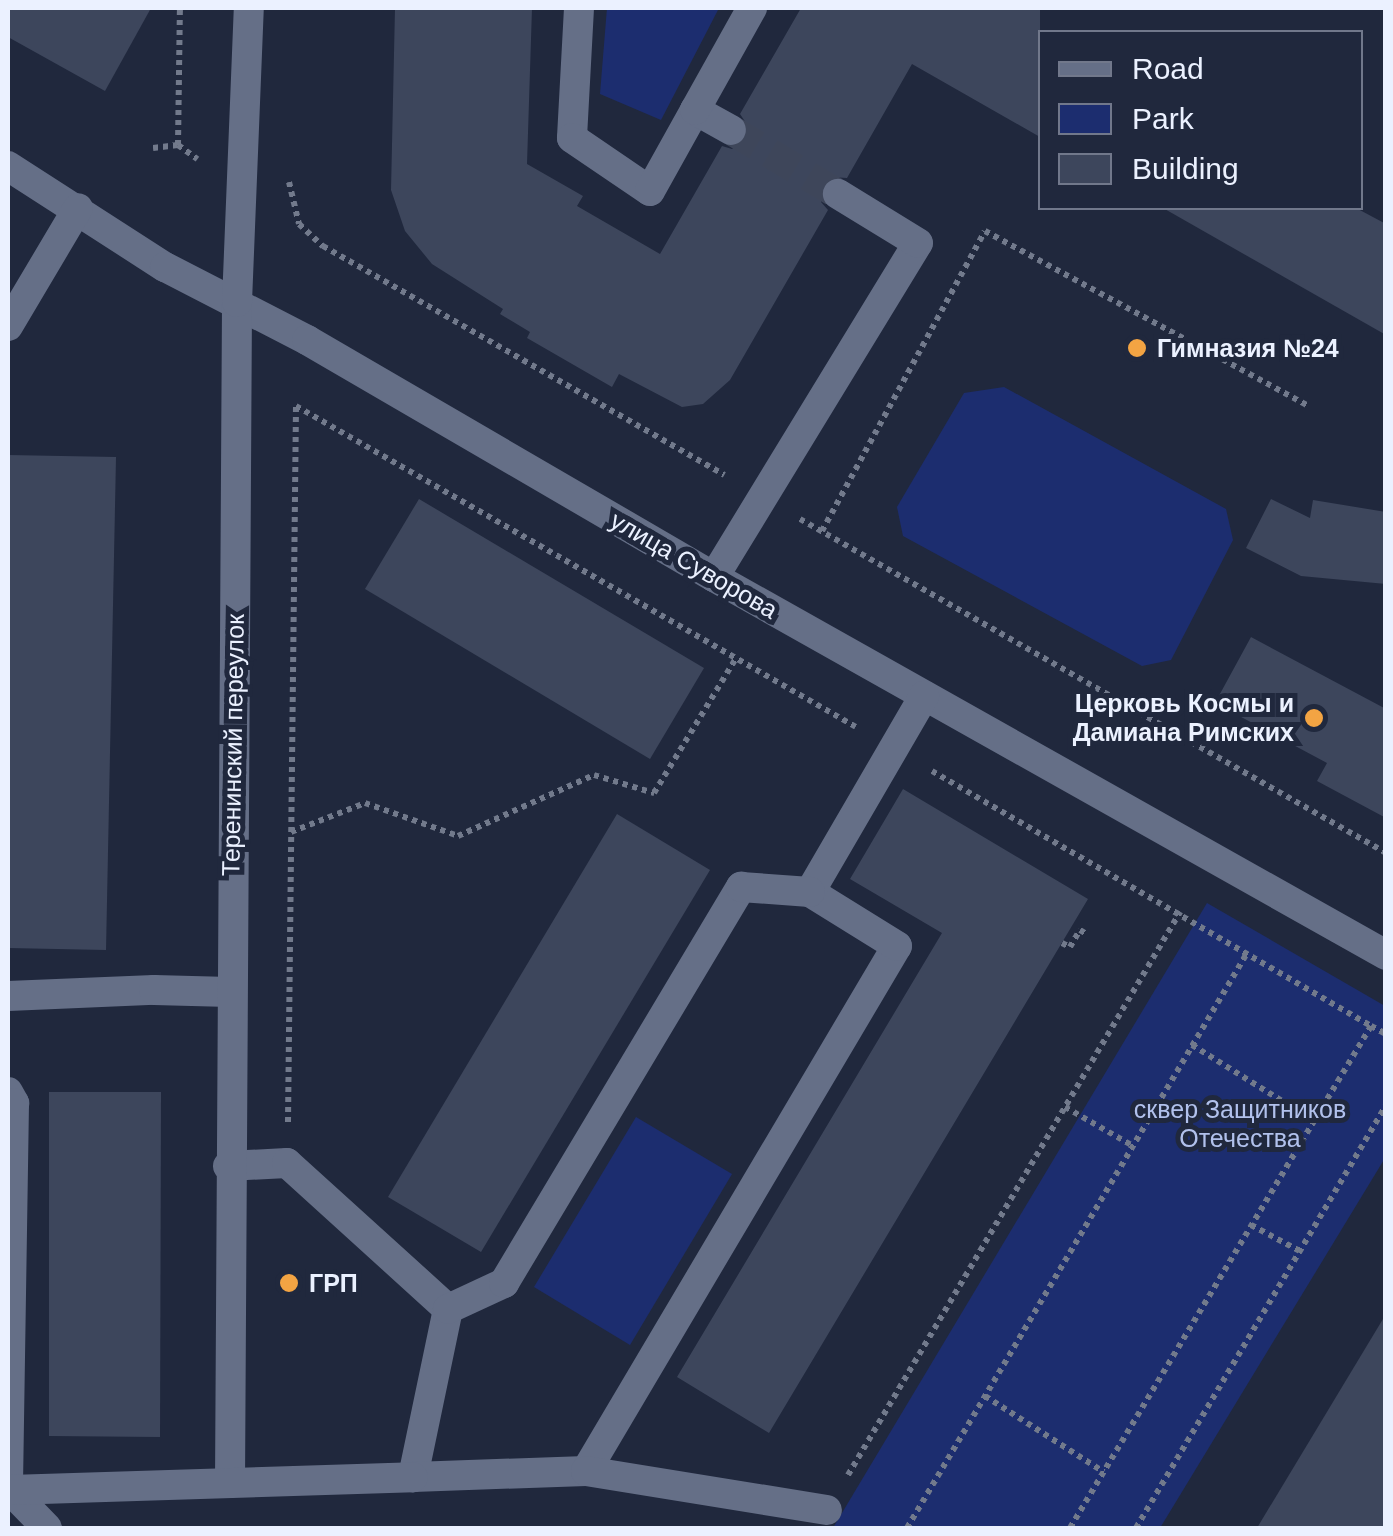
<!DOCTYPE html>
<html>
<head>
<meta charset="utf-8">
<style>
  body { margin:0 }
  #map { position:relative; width:1393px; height:1536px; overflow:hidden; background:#20283d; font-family:Arial,sans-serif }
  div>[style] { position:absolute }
  .green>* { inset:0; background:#1c2d6f }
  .building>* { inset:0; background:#3d465c }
  .minor-tunnel>* { height:30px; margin-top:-15px; transform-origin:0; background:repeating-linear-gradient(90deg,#3e465a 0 30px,transparent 0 45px) }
  .path>* { height:6px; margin-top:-3px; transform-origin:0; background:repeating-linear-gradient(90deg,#727a8c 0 5px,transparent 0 10px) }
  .minor>* { height:30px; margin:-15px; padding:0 15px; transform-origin:15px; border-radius:15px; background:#656f87 }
  .dots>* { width:28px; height:28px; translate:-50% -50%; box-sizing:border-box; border:5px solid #20283d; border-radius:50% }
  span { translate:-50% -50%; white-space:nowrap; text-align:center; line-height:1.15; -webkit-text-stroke:10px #20283d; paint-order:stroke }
  .poi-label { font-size:25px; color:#ebf1ff; font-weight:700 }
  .left { translate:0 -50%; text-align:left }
  .right { translate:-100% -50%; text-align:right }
  .street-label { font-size:25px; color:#ebf1ff }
  .park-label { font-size:25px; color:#b1c1ec }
  .frame { position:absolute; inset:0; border:10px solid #ebf1ff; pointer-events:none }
  .legend { position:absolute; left:1038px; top:30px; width:325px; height:180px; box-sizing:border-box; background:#20283d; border:2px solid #71788b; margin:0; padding:12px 18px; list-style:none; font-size:30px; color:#ebf1ff }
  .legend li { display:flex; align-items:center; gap:20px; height:50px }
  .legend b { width:50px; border:2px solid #71788b }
</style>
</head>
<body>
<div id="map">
  <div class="green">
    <div style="clip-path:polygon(607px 8px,719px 8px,661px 120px,600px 94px)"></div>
    <div style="clip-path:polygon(1004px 387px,1226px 509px,1233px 540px,1171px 660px,1142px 666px,903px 536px,897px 507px,964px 393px)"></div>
    <div style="clip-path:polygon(1207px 903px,1385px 1006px,1385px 1158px,1160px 1528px,833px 1528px)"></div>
    <div style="clip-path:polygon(636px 1117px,732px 1174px,630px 1345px,534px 1287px)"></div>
  </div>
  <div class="building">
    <div style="clip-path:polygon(8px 8px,151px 8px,105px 91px,8px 37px)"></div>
    <div style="clip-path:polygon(395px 8px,532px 8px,527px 164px,583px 196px,577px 206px,660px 254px,722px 146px,732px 149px,747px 140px,750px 129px,740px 114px,801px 8px,1040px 8px,1040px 137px,912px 64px,847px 178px,830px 177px,822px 185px,821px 202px,828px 210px,730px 380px,703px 404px,682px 407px,619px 374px,612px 387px,527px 338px,530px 332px,500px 314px,503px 309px,432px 264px,405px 231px,391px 190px)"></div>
    <div style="clip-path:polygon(1163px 208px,1356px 208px,1386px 224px,1386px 335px)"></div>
    <div style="clip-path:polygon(8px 455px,116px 457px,106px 950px,8px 948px)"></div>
    <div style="clip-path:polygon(419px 499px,704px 668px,650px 759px,365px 589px)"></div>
    <div style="clip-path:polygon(1271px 499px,1310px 518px,1313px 500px,1386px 512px,1386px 584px,1301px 576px,1246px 548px)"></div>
    <div style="clip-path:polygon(1251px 637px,1386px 709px,1386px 818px,1317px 781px,1327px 763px,1215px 703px)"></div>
    <div style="clip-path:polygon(903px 789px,1088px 899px,769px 1433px,677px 1377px,942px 933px,850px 879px)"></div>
    <div style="clip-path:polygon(617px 814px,710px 870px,481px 1252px,388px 1197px)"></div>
    <div style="clip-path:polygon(49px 1092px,161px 1092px,160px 1437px,49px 1436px)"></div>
    <div style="clip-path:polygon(1386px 1314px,1386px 1528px,1257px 1528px)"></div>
  </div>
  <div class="minor-tunnel">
    <div style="left:731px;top:130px;width:125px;rotate:30.9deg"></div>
  </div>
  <div class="path">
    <div style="left:178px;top:145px;width:137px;rotate:-89.2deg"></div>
    <div style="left:153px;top:148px;width:25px;rotate:-7deg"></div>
    <div style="left:178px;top:145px;width:24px;rotate:36deg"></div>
    <div style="left:289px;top:182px;width:43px;rotate:76.6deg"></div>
    <div style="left:299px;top:224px;width:33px;rotate:43deg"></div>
    <div style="left:323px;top:246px;width:462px;rotate:29.7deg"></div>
    <div style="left:800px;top:519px;width:675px;rotate:29.68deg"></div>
    <div style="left:822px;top:531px;width:341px;rotate:-61.5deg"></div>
    <div style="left:985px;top:231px;width:367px;rotate:28.4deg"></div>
    <div style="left:932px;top:771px;width:508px;rotate:30.15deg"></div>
    <div style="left:1371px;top:1026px;width:585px;rotate:120.95deg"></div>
    <div style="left:291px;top:832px;width:79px;rotate:-21.4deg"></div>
    <div style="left:365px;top:803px;width:99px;rotate:19.5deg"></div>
    <div style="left:458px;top:836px;width:149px;rotate:-24.2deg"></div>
    <div style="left:594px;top:775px;width:63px;rotate:16.7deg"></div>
    <div style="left:654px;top:793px;width:158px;rotate:-58.7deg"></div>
    <div style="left:1062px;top:943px;width:9px;rotate:27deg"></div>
    <div style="left:1070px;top:947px;width:20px;rotate:-60deg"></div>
    <div style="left:1080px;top:930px;width:9px;rotate:32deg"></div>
    <div style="left:1371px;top:1026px;width:17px;rotate:28deg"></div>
    <div style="left:1192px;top:1045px;width:144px;rotate:31.9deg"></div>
    <div style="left:1065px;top:1107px;width:78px;rotate:29.8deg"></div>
    <div style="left:288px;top:1122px;width:716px;rotate:-89.36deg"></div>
    <div style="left:296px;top:406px;width:645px;rotate:29.82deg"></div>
    <div style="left:1251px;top:1225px;width:55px;rotate:28deg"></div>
    <div style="left:985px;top:1396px;width:141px;rotate:32.6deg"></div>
    <div style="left:848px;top:1475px;width:654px;rotate:-59.47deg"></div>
    <div style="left:907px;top:1528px;width:668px;rotate:-59.4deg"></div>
    <div style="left:1136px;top:1528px;width:490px;rotate:-59.4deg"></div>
  </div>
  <div class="minor">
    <div style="left:579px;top:8px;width:130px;rotate:93.1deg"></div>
    <div style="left:572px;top:138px;width:94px;rotate:34.2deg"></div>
    <div style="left:650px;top:191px;width:93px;rotate:-60.9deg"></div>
    <div style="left:695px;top:110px;width:41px;rotate:29.1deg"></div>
    <div style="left:695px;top:110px;width:117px;rotate:-60.8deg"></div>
    <div style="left:8px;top:166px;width:187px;rotate:32.8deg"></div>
    <div style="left:165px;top:267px;width:160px;rotate:27.2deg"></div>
    <div style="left:307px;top:340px;width:471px;rotate:30.2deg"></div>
    <div style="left:714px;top:577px;width:771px;rotate:29.36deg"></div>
    <div style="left:8px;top:326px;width:137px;rotate:-59.3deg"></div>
    <div style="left:714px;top:577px;width:391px;rotate:-58.6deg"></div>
    <div style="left:918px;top:243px;width:94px;rotate:-148.5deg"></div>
    <div style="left:8px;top:996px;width:146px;rotate:-2.4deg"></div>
    <div style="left:154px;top:990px;width:76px;rotate:1.5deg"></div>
    <div style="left:8px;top:1092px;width:13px;rotate:61deg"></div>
    <div style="left:14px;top:1103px;width:386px;rotate:90.9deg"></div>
    <div style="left:228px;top:1166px;width:59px;rotate:-2.9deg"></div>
    <div style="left:287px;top:1163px;width:217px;rotate:42.2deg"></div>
    <div style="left:448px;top:1309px;width:172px;rotate:101.8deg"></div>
    <div style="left:413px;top:1477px;width:173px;rotate:-2deg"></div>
    <div style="left:586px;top:1471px;width:610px;rotate:-59.36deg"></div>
    <div style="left:897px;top:946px;width:102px;rotate:-148.2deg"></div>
    <div style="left:810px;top:892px;width:227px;rotate:-59.8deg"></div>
    <div style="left:448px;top:1309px;width:62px;rotate:-24.9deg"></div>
    <div style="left:504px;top:1283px;width:462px;rotate:-59.1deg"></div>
    <div style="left:741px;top:887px;width:69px;rotate:4.1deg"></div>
    <div style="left:586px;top:1471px;width:244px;rotate:9.2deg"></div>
    <div style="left:230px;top:1483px;width:1181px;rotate:-89.66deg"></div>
    <div style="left:237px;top:302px;width:294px;rotate:-87.7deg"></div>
    <div style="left:47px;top:1528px;width:53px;rotate:-134.2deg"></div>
    <div style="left:10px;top:1490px;width:403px;rotate:-1.8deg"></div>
  </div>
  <div class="dots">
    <div style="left:1137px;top:348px;background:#f3a443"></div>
    <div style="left:1314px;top:718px;background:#f3a443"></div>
    <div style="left:289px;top:1283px;background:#f3a443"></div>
  </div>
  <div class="poi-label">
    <span class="left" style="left:1157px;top:348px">Гимназия №24</span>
    <span class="right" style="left:1294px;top:718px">Церковь Космы и<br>Дамиана Римских</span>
    <span class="left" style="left:309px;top:1283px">ГРП</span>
  </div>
  <div class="street-label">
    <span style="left:694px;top:565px;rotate:30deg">улица Суворова</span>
    <span style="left:233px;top:745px;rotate:-89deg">Теренинский переулок</span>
  </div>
  <div class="park-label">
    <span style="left:1240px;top:1124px">сквер Защитников<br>Отечества</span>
  </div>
  <div class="frame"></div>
  <ul class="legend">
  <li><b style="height:12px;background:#656f87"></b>Road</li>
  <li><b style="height:28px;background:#1c2d6f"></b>Park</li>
  <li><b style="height:28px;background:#3d465c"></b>Building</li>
  </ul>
</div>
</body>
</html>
